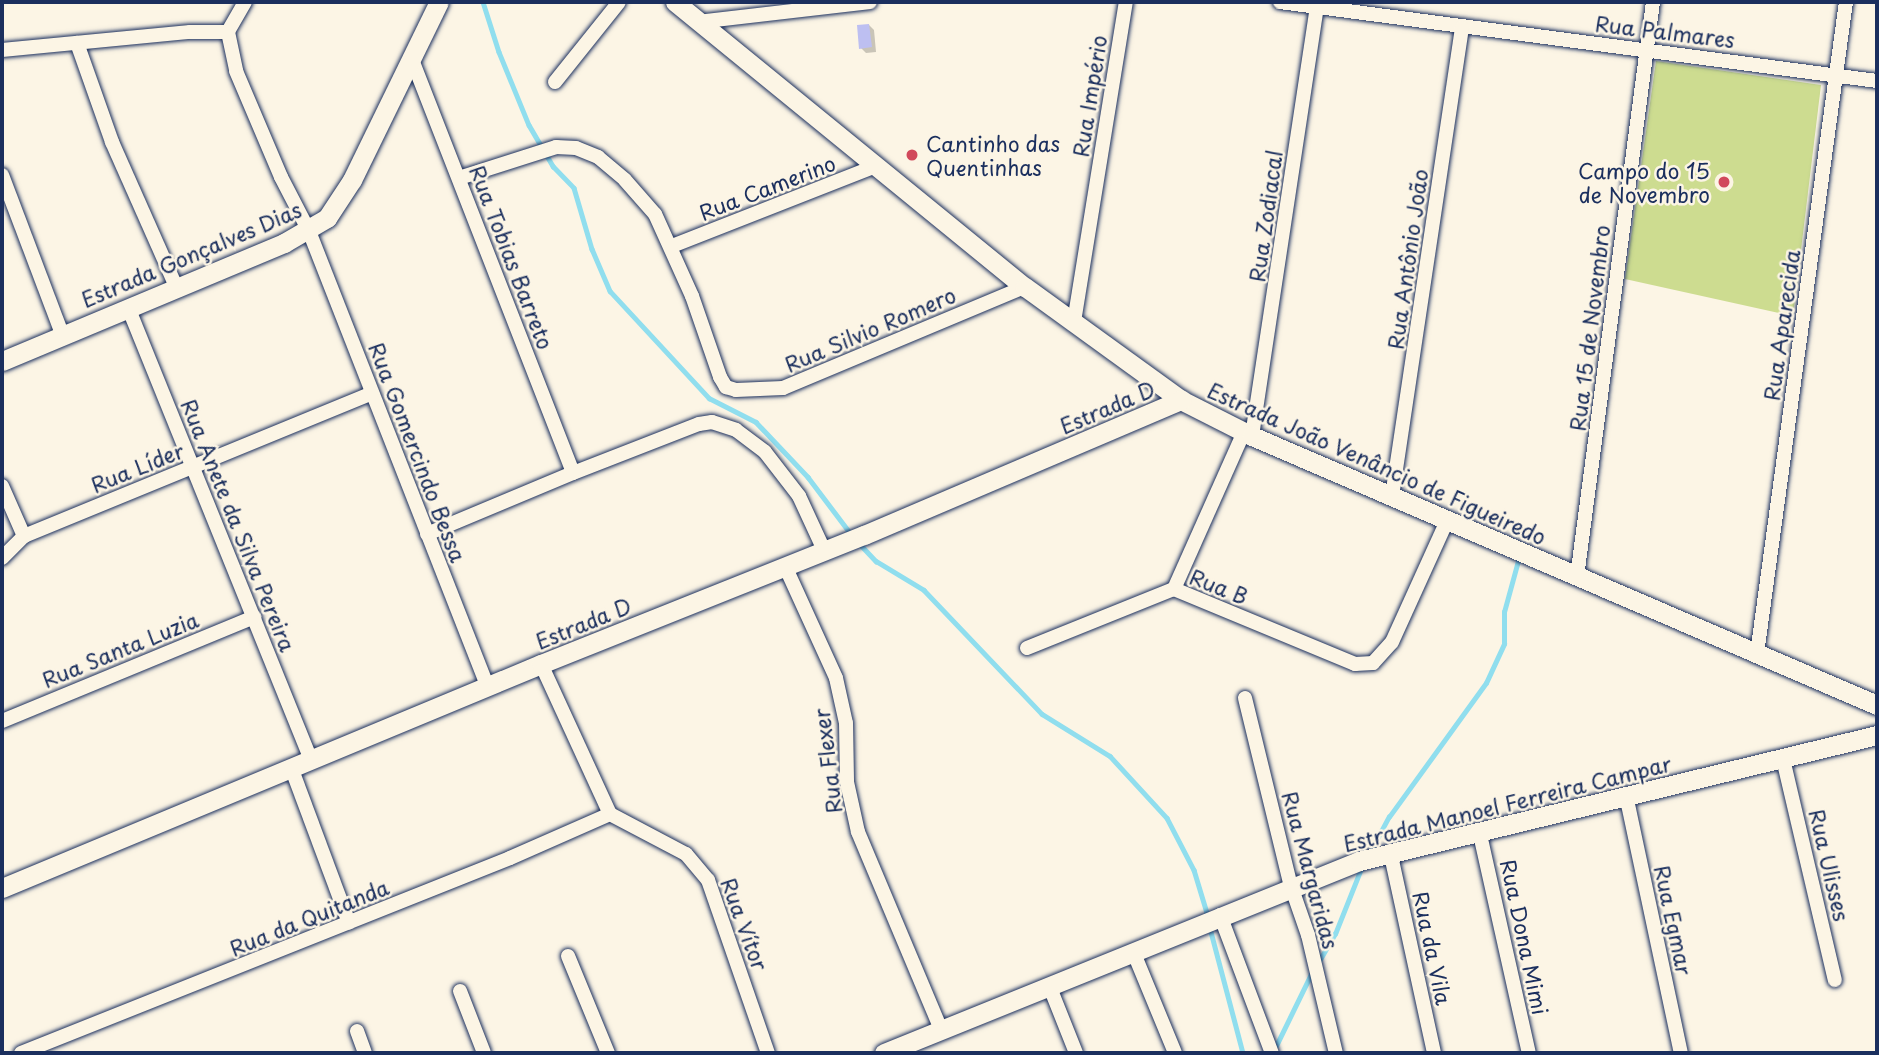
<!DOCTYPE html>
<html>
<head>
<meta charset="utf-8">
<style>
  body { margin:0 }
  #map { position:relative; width:1879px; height:1055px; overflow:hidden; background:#fcf5e5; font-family:"Playpen Sans",sans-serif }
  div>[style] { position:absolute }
  .green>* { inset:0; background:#cddc90 }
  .shadow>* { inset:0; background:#0003 }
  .stream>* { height:4.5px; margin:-2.25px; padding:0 2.25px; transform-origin:2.25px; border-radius:2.25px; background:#90deee }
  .building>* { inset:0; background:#bdbff1 }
  .roads { filter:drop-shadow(0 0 2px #1b2f5e) drop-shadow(0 0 2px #1b2f5e) }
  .minor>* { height:14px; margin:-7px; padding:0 7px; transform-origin:7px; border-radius:7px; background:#fcf5e5 }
  .tertiary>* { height:19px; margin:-9.5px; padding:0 9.5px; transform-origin:9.5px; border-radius:9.5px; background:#fcf5e5 }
  .dots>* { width:19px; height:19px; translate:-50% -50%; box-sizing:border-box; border:4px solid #fcf5e5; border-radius:50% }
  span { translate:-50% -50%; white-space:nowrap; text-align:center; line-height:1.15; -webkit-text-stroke:5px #fcf5e5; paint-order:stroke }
  .street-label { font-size:21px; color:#1b2f5e }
  .poi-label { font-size:21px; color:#1b2f5e }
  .left { translate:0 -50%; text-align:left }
  .right { translate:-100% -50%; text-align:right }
  .frame { position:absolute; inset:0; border:4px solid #1b2f5e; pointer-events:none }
</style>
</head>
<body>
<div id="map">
  <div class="green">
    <div style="clip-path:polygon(1656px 61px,1821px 85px,1793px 316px,1625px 279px)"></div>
  </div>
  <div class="shadow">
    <div style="clip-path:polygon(869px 25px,874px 30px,876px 52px,866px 53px,861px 48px)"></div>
  </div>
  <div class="stream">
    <div style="left:483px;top:2px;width:52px;rotate:72.3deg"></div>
    <div style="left:499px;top:52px;width:79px;rotate:67.7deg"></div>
    <div style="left:529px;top:125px;width:48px;rotate:59.7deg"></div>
    <div style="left:553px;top:166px;width:30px;rotate:46deg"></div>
    <div style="left:574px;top:188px;width:64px;rotate:73.6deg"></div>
    <div style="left:592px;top:249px;width:46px;rotate:66.8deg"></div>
    <div style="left:610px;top:291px;width:146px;rotate:47.2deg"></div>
    <div style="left:709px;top:398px;width:53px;rotate:27.1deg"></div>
    <div style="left:756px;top:422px;width:76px;rotate:46.6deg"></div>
    <div style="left:808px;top:477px;width:71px;rotate:53deg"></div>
    <div style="left:859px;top:543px;width:25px;rotate:47deg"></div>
    <div style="left:876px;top:561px;width:56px;rotate:31.1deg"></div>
    <div style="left:924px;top:590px;width:171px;rotate:46.4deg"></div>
    <div style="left:1042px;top:714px;width:80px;rotate:31.7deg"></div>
    <div style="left:1110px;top:756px;width:84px;rotate:47.4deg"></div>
    <div style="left:1167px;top:818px;width:59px;rotate:62.6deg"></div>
    <div style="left:1194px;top:870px;width:48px;rotate:73.1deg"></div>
    <div style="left:1370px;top:852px;width:40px;rotate:-62deg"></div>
    <div style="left:1389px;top:817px;width:165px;rotate:-54.1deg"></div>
    <div style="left:1486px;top:683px;width:43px;rotate:-65.2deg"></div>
    <div style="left:1504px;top:644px;width:32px;rotate:-90deg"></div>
    <div style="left:1504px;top:612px;width:57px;rotate:-74.7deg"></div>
    <div style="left:1210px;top:928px;width:129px;rotate:75.2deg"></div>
    <div style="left:1318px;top:963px;width:34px;rotate:-60deg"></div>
    <div style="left:1335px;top:934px;width:73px;rotate:-68.3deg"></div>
    <div style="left:1274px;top:1050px;width:89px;rotate:-64deg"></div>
  </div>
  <div class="building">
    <div style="clip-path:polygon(869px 24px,872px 47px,859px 49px,857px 25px)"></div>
  </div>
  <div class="roads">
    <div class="minor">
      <div style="left:245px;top:2px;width:34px;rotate:120deg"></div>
      <div style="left:228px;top:32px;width:40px;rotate:78deg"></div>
      <div style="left:236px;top:71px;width:115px;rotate:67deg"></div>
      <div style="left:281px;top:177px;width:61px;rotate:62.6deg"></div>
      <div style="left:309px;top:231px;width:491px;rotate:68.6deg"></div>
      <div style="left:1280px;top:2px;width:602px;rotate:7.54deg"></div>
      <div style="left:698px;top:22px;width:173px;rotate:-6.6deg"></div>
      <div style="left:77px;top:43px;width:105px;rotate:70.5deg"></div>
      <div style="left:112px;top:142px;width:161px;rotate:66.1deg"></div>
      <div style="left:2px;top:50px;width:189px;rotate:-5.5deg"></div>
      <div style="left:190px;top:32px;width:38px"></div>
      <div style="left:411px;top:57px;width:446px;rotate:68.7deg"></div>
      <div style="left:555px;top:82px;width:102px;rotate:-51.3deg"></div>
      <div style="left:2px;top:175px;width:170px;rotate:69.3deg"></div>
      <div style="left:459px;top:178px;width:102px;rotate:-17.7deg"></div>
      <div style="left:556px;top:147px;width:20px;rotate:3deg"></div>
      <div style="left:576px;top:148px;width:24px;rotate:22deg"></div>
      <div style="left:598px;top:157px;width:35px;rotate:40deg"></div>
      <div style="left:625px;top:180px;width:45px;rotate:48.6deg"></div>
      <div style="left:655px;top:214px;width:90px;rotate:65.7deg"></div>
      <div style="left:692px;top:296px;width:86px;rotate:70.9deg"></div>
      <div style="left:720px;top:377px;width:12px;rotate:59deg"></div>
      <div style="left:726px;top:387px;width:10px;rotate:17deg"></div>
      <div style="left:736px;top:390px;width:47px;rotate:-2.4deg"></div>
      <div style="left:783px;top:388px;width:262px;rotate:-22.7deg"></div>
      <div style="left:672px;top:246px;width:219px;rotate:-21.4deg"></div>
      <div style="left:128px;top:307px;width:488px;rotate:68deg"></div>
      <div style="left:1074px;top:322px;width:324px;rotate:-80.8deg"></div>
      <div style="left:1252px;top:436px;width:439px;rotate:-81.4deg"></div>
      <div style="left:2px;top:486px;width:55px;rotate:66.3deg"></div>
      <div style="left:1392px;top:496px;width:473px;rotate:-81.5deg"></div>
      <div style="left:427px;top:534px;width:158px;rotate:-22.7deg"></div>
      <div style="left:573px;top:473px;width:135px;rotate:-21.3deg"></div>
      <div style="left:699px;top:424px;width:13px;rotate:-9deg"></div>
      <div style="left:712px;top:422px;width:25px;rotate:18deg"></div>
      <div style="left:736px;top:430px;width:36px;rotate:37deg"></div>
      <div style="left:765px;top:452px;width:56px;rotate:52.3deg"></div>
      <div style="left:799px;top:496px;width:60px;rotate:65.2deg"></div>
      <div style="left:2px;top:558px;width:31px;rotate:-45deg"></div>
      <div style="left:24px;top:536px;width:376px;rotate:-22.3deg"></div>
      <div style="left:785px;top:566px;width:123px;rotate:65.5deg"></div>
      <div style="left:836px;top:678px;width:46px;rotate:77.5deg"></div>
      <div style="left:846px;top:723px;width:59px;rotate:89deg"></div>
      <div style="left:847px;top:782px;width:51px;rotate:77.6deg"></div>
      <div style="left:858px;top:832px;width:214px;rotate:67.2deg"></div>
      <div style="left:1577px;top:577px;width:580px;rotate:-82.47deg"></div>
      <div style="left:1174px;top:589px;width:172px;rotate:-66deg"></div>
      <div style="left:1027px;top:648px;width:158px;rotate:-21.9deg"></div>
      <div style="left:1174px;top:589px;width:196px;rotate:22.5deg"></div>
      <div style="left:1355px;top:664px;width:18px;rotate:-3deg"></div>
      <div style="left:1373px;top:663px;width:28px;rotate:-48deg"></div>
      <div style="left:1392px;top:642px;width:133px;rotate:-65.6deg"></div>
      <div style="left:1757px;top:654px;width:658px;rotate:-82.23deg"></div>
      <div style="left:541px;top:664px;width:165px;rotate:65.3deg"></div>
      <div style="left:610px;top:814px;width:86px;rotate:27.8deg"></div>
      <div style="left:686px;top:854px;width:34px;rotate:50deg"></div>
      <div style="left:708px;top:880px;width:183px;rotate:70.9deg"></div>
      <div style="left:1245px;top:698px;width:194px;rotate:76.3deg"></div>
      <div style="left:1291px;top:886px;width:52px;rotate:70.9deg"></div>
      <div style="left:1308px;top:935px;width:121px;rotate:76.7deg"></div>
      <div style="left:2px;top:721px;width:273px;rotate:-22.4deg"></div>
      <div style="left:1783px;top:759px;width:227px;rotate:76.8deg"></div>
      <div style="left:291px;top:767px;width:166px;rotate:69.6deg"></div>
      <div style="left:1626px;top:795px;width:264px;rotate:78deg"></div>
      <div style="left:1479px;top:830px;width:229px;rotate:77.4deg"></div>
      <div style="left:1390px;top:851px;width:207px;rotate:77.7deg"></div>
      <div style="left:1220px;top:915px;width:147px;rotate:69.4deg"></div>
      <div style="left:1133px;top:951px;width:110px;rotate:67.6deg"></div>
      <div style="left:568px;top:956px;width:105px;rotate:67.6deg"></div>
      <div style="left:1049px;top:985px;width:73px;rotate:68.3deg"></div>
      <div style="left:460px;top:991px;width:66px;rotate:68.8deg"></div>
      <div style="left:357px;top:1031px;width:23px;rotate:70deg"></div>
      <div style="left:21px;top:1053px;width:526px;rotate:-21.74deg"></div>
      <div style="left:510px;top:858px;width:109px;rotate:-23.7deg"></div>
    </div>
    <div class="tertiary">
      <div style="left:675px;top:2px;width:451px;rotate:39.2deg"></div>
      <div style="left:1025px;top:287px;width:193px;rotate:35.9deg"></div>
      <div style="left:1181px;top:400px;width:80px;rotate:26.9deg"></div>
      <div style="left:1252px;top:436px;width:680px;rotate:23.29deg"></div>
      <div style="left:2px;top:361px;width:306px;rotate:-22.7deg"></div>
      <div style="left:284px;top:243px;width:50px;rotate:-30.2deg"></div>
      <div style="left:327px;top:218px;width:45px;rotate:-56.7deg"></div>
      <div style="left:352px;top:180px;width:198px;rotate:-64deg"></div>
      <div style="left:2px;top:888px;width:584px;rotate:-22.57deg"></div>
      <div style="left:541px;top:664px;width:348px;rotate:-21.8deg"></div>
      <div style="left:864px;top:535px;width:345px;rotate:-23.1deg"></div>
      <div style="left:884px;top:1053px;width:512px;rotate:-22.01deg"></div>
      <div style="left:1359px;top:861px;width:533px;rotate:-13.67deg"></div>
    </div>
  </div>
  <div class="dots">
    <div style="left:912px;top:155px;background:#d1495b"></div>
    <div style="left:1724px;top:182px;background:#d1495b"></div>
  </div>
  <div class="street-label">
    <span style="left:1665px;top:31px;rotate:7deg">Rua Palmares</span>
    <span style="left:1089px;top:96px;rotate:-81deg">Rua Império</span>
    <span style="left:767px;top:187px;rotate:-21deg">Rua Camerino</span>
    <span style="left:1265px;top:216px;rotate:-82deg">Rua Zodiacal</span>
    <span style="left:191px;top:254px;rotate:-23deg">Estrada Gonçalves Dias</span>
    <span style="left:512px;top:257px;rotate:69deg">Rua Tobias Barreto</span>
    <span style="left:1407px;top:259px;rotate:-82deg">Rua Antônio João</span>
    <span style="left:1781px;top:325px;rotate:-82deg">Rua Aparecida</span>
    <span style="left:1589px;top:328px;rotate:-83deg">Rua 15 de Novembro</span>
    <span style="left:870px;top:329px;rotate:-23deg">Rua Silvio Romero</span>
    <span style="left:1107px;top:407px;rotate:-23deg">Estrada D</span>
    <span style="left:418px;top:452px;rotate:69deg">Rua Gomercindo Bessa</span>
    <span style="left:1377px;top:463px;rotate:24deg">Estrada João Venâncio de Figueiredo</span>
    <span style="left:137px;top:467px;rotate:-22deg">Rua Líder</span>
    <span style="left:239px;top:525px;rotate:68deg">Rua Anete da Silva Pereira</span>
    <span style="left:1219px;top:586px;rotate:22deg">Rua B</span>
    <span style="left:583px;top:623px;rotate:-22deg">Estrada D</span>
    <span style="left:120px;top:649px;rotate:-22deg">Rua Santa Luzia</span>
    <span style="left:827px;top:761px;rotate:-97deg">Rua Flexer</span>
    <span style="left:1507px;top:803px;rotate:-14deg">Estrada Manoel Ferreira Campar</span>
    <span style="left:1830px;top:865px;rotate:77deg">Rua Ulisses</span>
    <span style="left:1311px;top:870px;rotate:75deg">Rua Margaridas</span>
    <span style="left:309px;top:917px;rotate:-22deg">Rua da Quitanda</span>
    <span style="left:1674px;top:920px;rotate:78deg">Rua Egmar</span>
    <span style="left:745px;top:924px;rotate:70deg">Rua Vítor</span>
    <span style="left:1525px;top:937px;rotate:78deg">Rua Dona Mimi</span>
    <span style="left:1433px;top:948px;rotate:78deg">Rua da Vila</span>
  </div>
  <div class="poi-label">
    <span class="left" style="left:926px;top:155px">Cantinho das<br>Quentinhas</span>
    <span class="right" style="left:1710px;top:182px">Campo do 15<br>de Novembro</span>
  </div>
  <div class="frame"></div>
</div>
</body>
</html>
